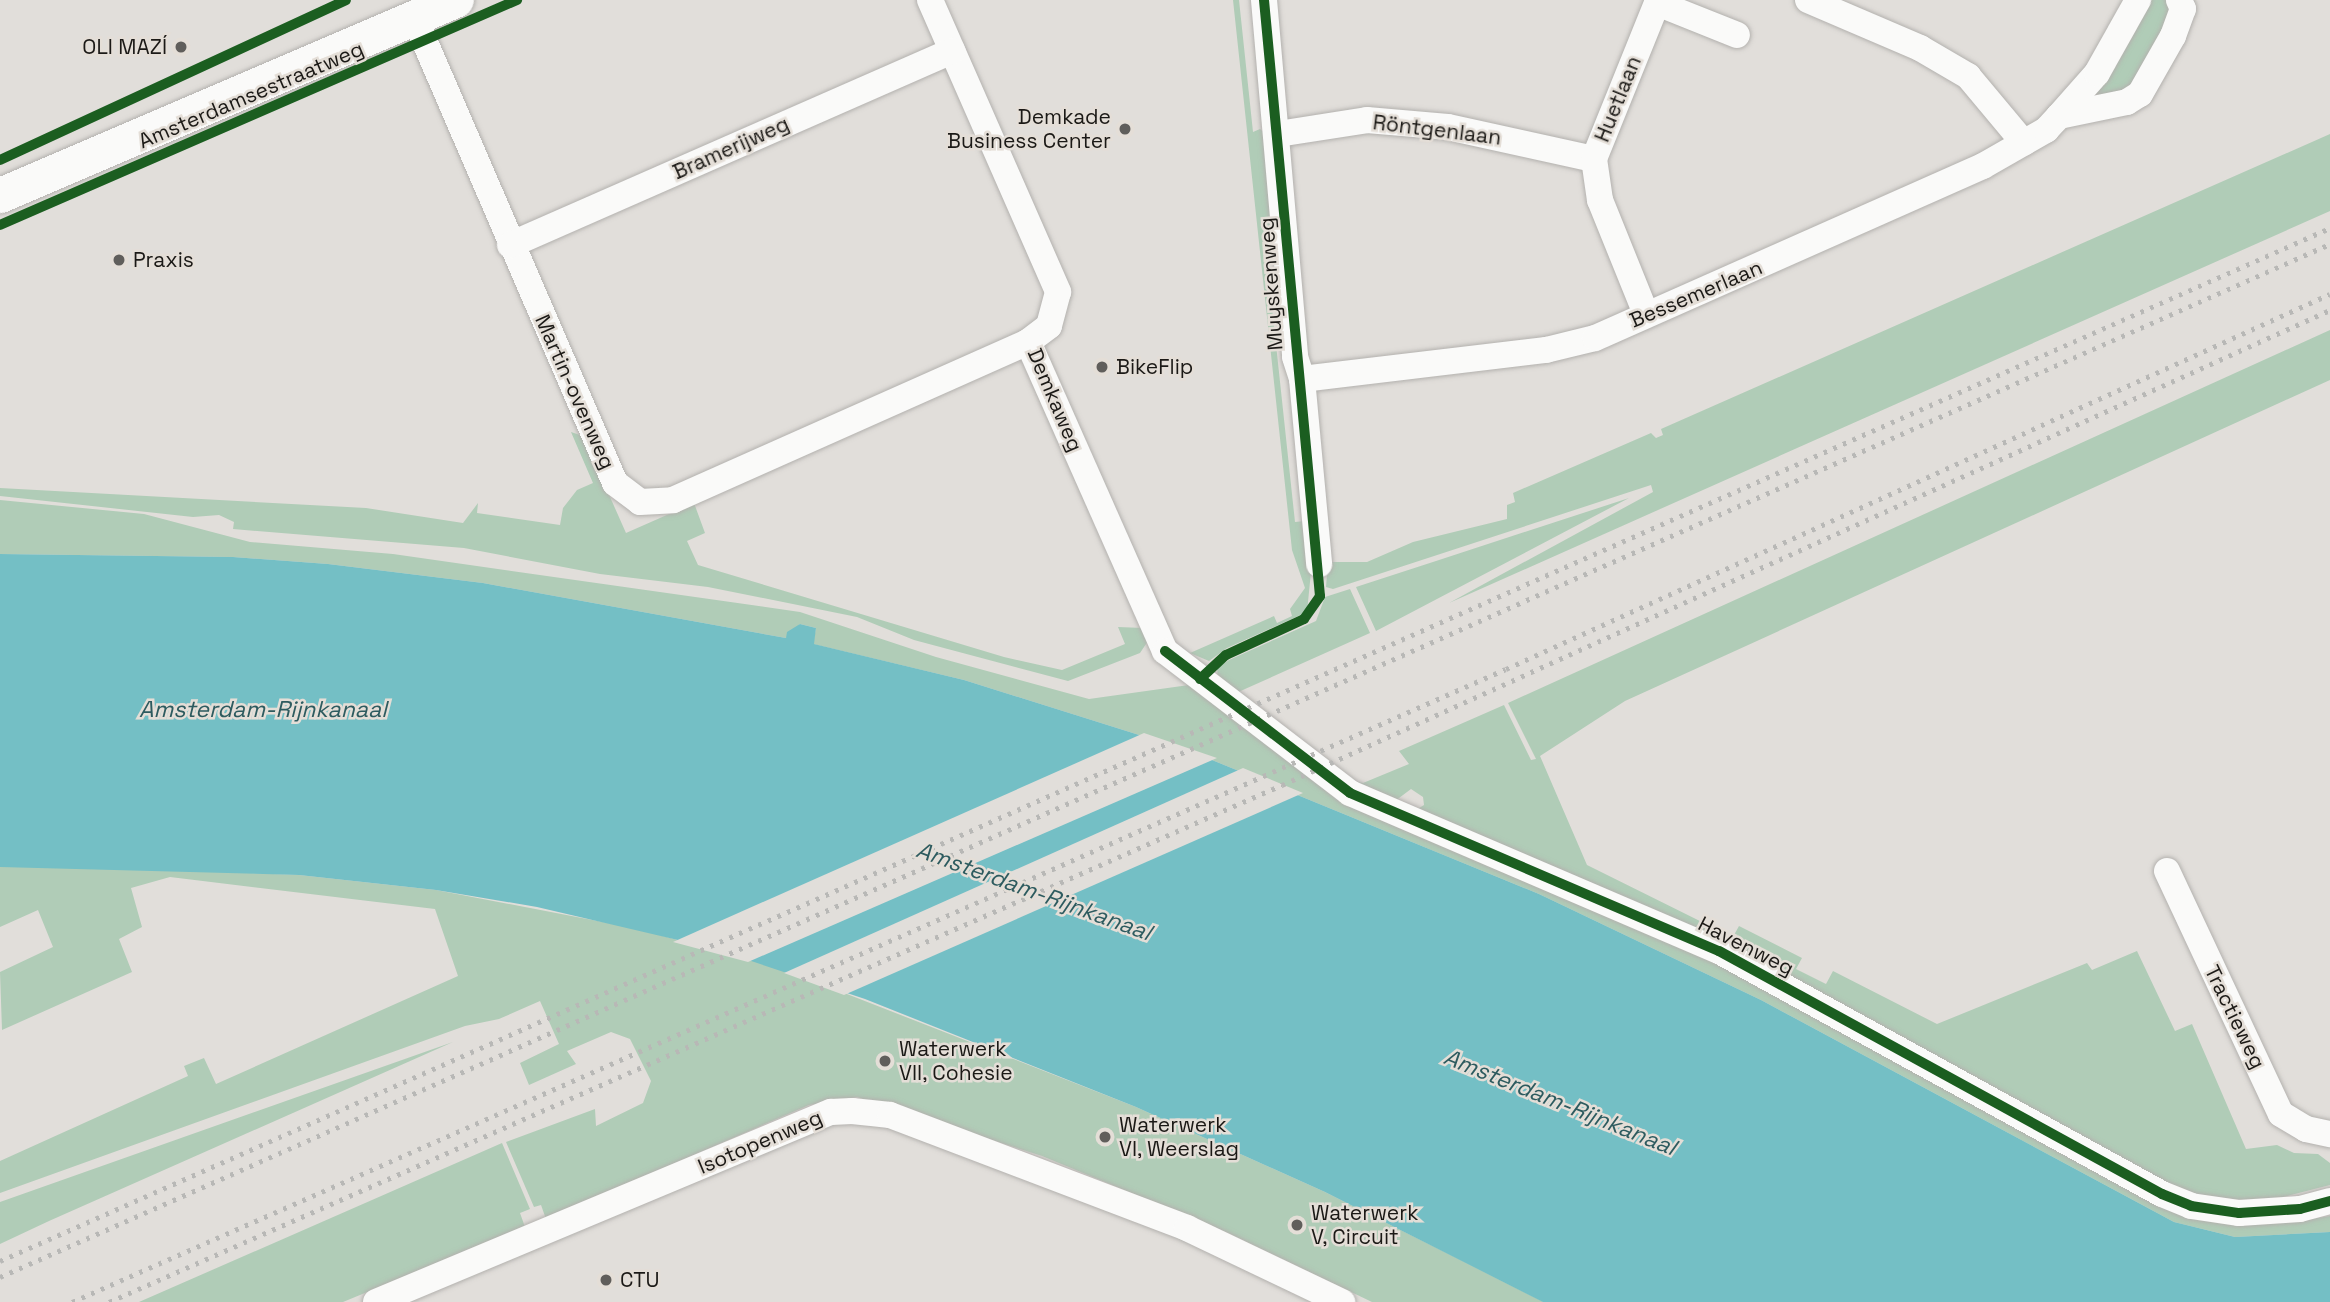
<!DOCTYPE html>
<html>
<head>
<meta charset="utf-8">
<style>
  body { margin:0 }
  #map { position:relative; width:2330px; height:1302px; overflow:hidden; background:#e1deda; font-family:"Space Grotesk",sans-serif }
  div>[style] { position:absolute }
  .green>* { inset:0; background:#b0ccb7 }
  .water>* { inset:0; background:#74bfc5 }
  .pier>* { inset:0; background:#e1deda }
  .roads { filter:drop-shadow(0 0 2px #b3b1ae) drop-shadow(0 0 2px #b3b1ae) }
  .minor>* { height:26px; margin:-13px; padding:0 13px; transform-origin:13px; border-radius:13px; background:#fafaf9 }
  .major>* { height:35px; margin:-17.5px; padding:0 17.5px; transform-origin:17.5px; border-radius:17.5px; background:#fafaf9 }
  .rail>* { height:5px; margin-top:-2.5px; transform-origin:0; background:repeating-linear-gradient(90deg,#b8b8b6 0 3.5px,transparent 0 10.5px) }
  .cycleway>* { height:10px; margin:-5px; padding:0 5px; transform-origin:5px; border-radius:5px; background:#1b5e20 }
  .dots>* { width:19px; height:19px; translate:-50% -50%; box-sizing:border-box; border:4px solid #e4ded7; border-radius:50% }
  span { translate:-50% -50%; white-space:nowrap; text-align:center; line-height:1.15; -webkit-text-stroke:5px #e4ded7; paint-order:stroke }
  .poi-label { font-size:21px; color:#1b1916 }
  .right { translate:-100% -50%; text-align:right }
  .left { translate:0 -50%; text-align:left }
  .street-label { font-size:21px; color:#1b1916 }
  .water-label { font-size:23px; color:#2d5b5f; font-style:italic }
</style>
</head>
<body>
<div id="map">
  <div class="green">
    <div style="clip-path:polygon(1233px 0,1239px 0,1253px 132px,1260px 129px,1270px 137px,1272px 235px,1264px 232px,1295px 522px,1305px 521px,1312px 562px,1307px 612px,1227px 648px,1209px 661px,1190px 653px,1274px 616px,1277px 623px,1292px 616px,1290px 609px,1305px 588px,1292px 550px)"></div>
    <div style="clip-path:polygon(2151px 0,2172px 0,2174px 9px,2130px 91px,2092px 99px)"></div>
    <div style="clip-path:polygon(2330px 134px,2330px 211px,1449px 603px,1653px 492px,1651px 485px,1333px 589px,1326px 587px,1328px 562px,1367px 562px,1413px 542px,1507px 519px,1507px 505px,1515px 502px,1513px 493px,1651px 433px,1656px 438px,1663px 435px,1661px 429px)"></div>
    <div style="clip-path:polygon(2330px 330px,2330px 380px,1625px 701px,1540px 756px,1587px 865px,1714px 928px,1711px 935px,1416px 810px,1424px 805px,1423px 797px,1411px 789px,1395px 801px,1351px 781px,1363px 783px,1409px 764px,1399px 751px,1504px 705px,1531px 760px,1536px 759px,1508px 703px)"></div>
    <div style="clip-path:polygon(571px 432px,583px 436px,626px 533px,694px 503px,705px 533px,687px 541px,698px 565px,1004px 657px,1062px 670px,1125px 644px,1118px 627px,1143px 628px,1148px 641px,1140px 653px,1068px 681px,914px 640px,857px 617px,708px 587px,600px 574px,464px 548px,233px 529px,234px 522px,219px 515px,193px 517px,0 496px,0 488px,366px 508px,463px 523px,478px 503px,477px 513px,560px 525px,563px 508px,577px 490px,593px 483px)"></div>
    <div style="clip-path:polygon(1629px 498px,1376px 631px,1356px 587px,1436px 561px)"></div>
    <div style="clip-path:polygon(0 500px,144px 514px,250px 542px,393px 554px,800px 612px,936px 657px,1089px 699px,1189px 685px,1339px 801px,1667px 940px,1772px 992px,2156px 1200px,2294px 1222px,2330px 1216px,2330px 1232px,2235px 1237px,2174px 1222px,1761px 1000px,1539px 894px,1190px 751px,964px 680px,813px 644px,816px 628px,800px 624px,786px 638px,483px 583px,328px 564px,233px 557px,0 554px)"></div>
    <div style="clip-path:polygon(1350px 589px,1370px 633px,1236px 693px,1218px 680px,1217px 668px,1229px 660px,1316px 621px,1325px 597px)"></div>
    <div style="clip-path:polygon(71px 866px,299px 875px,436px 890px,634px 928px,783px 969px,1136px 1107px,1325px 1192px,1544px 1302px,1372px 1302px,1226px 1232px,1042px 1156px,857px 1097px,809px 1105px,546px 1219px,541px 1205px,534px 1207px,506px 1142px,595px 1109px,596px 1126px,643px 1103px,651px 1081px,630px 1039px,611px 1032px,567px 1051px,576px 1064px,529px 1085px,520px 1063px,559px 1044px,540px 1001px,499px 1019px,465px 1026px,0 1193px,0 1161px,188px 1076px,184px 1066px,204px 1058px,216px 1084px,458px 976px,435px 909px,170px 877px,131px 888px,142px 927px,119px 939px,132px 972px,2px 1030px,0 972px,53px 947px,38px 910px,0 927px,0 867px)"></div>
    <div style="clip-path:polygon(1739px 926px,1802px 958px,1796px 969px,1826px 984px,1833px 971px,1937px 1024px,2087px 963px,2092px 970px,2137px 951px,2175px 1031px,2192px 1024px,2246px 1149px,2277px 1145px,2294px 1153px,2318px 1154px,2330px 1163px,2330px 1185px,2263px 1202px,2187px 1194px,1729px 944px)"></div>
    <div style="clip-path:polygon(453px 1042px,49px 1221px,0 1244px,0 1202px)"></div>
    <div style="clip-path:polygon(502px 1143px,530px 1209px,520px 1213px,525px 1227px,343px 1302px,139px 1302px)"></div>
  </div>
  <div class="water">
    <div style="clip-path:polygon(0 554px,233px 557px,328px 564px,483px 583px,786px 638px,787px 632px,800px 624px,816px 628px,814px 644px,964px 680px,1190px 751px,1539px 894px,1761px 1000px,2174px 1222px,2235px 1237px,2330px 1232px,2330px 1302px,1543px 1302px,1325px 1192px,1136px 1107px,865px 999px,712px 948px,537px 907px,436px 890px,299px 875px,0 867px)"></div>
  </div>
  <div class="pier">
    <div style="clip-path:polygon(1144px 733px,1217px 758px,748px 962px,673px 942px)"></div>
    <div style="clip-path:polygon(1243px 768px,1303px 793px,844px 995px,784px 973px)"></div>
  </div>
  <div class="roads">
    <div class="minor">
      <div style="left:930px;top:0;width:319px;rotate:66.3deg"></div>
      <div style="left:1058px;top:292px;width:35px;rotate:105deg"></div>
      <div style="left:1049px;top:326px;width:26px;rotate:143deg"></div>
      <div style="left:1028px;top:342px;width:338px;rotate:66.1deg"></div>
      <div style="left:1165px;top:651px;width:233px;rotate:37.5deg"></div>
      <div style="left:1350px;top:793px;width:401px;rotate:23.2deg"></div>
      <div style="left:1719px;top:951px;width:505px;rotate:28.75deg"></div>
      <div style="left:2162px;top:1194px;width:31px;rotate:22deg"></div>
      <div style="left:2191px;top:1206px;width:49px;rotate:8.3deg"></div>
      <div style="left:2239px;top:1213px;width:61px;rotate:-3.8deg"></div>
      <div style="left:2300px;top:1209px;width:31px;rotate:-15deg"></div>
      <div style="left:1264px;top:0;width:358px;rotate:85deg"></div>
      <div style="left:1295px;top:357px;width:23px;rotate:72deg"></div>
      <div style="left:1302px;top:379px;width:186px;rotate:84.7deg"></div>
      <div style="left:1658px;top:0;width:3px;rotate:108deg"></div>
      <div style="left:1657px;top:3px;width:86px;rotate:21.8deg"></div>
      <div style="left:1808px;top:0;width:122px;rotate:23.2deg"></div>
      <div style="left:1920px;top:48px;width:56px;rotate:30.3deg"></div>
      <div style="left:1968px;top:76px;width:87px;rotate:50.1deg"></div>
      <div style="left:415px;top:19px;width:505px;rotate:66.68deg"></div>
      <div style="left:615px;top:483px;width:31px;rotate:37deg"></div>
      <div style="left:640px;top:502px;width:33px;rotate:-3deg"></div>
      <div style="left:673px;top:500px;width:389px;rotate:-24deg"></div>
      <div style="left:2059px;top:116px;width:69px;rotate:-11.6deg"></div>
      <div style="left:2127px;top:102px;width:15px;rotate:-32deg"></div>
      <div style="left:2140px;top:94px;width:67px;rotate:-60.4deg"></div>
      <div style="left:2173px;top:36px;width:29px;rotate:-70deg"></div>
      <div style="left:2183px;top:9px;width:10px;rotate:-114deg"></div>
      <div style="left:1278px;top:134px;width:90px;rotate:-8.9deg"></div>
      <div style="left:1367px;top:120px;width:81px;rotate:4.9deg"></div>
      <div style="left:1448px;top:127px;width:149px;rotate:12.4deg"></div>
      <div style="left:510px;top:245px;width:483px;rotate:-23.7deg"></div>
      <div style="left:1646px;top:314px;width:123px;rotate:-112deg"></div>
      <div style="left:1600px;top:200px;width:41px;rotate:-98.3deg"></div>
      <div style="left:1594px;top:159px;width:168px;rotate:-68deg"></div>
      <div style="left:1302px;top:379px;width:246px;rotate:-6.8deg"></div>
      <div style="left:1546px;top:350px;width:50px;rotate:-13.8deg"></div>
      <div style="left:1595px;top:338px;width:424px;rotate:-23.9deg"></div>
      <div style="left:1983px;top:166px;width:73px;rotate:-29.7deg"></div>
      <div style="left:2046px;top:130px;width:19px;rotate:-47deg"></div>
      <div style="left:2059px;top:116px;width:57px;rotate:-48.5deg"></div>
      <div style="left:2097px;top:73px;width:84px;rotate:-60.7deg"></div>
      <div style="left:2167px;top:871px;width:268px;rotate:64.9deg"></div>
      <div style="left:2281px;top:1114px;width:29px;rotate:31deg"></div>
      <div style="left:2306px;top:1129px;width:25px;rotate:12deg"></div>
      <div style="left:376px;top:1302px;width:493px;rotate:-22.7deg"></div>
      <div style="left:831px;top:1112px;width:21px;rotate:-3deg"></div>
      <div style="left:852px;top:1111px;width:38px;rotate:6deg"></div>
      <div style="left:890px;top:1115px;width:318px;rotate:20.8deg"></div>
      <div style="left:1187px;top:1228px;width:172px;rotate:25.5deg"></div>
    </div>
    <div class="major">
      <div style="left:0;top:195px;width:496px;rotate:-23.2deg"></div>
    </div>
  </div>
  <div class="rail">
    <div style="left:0;top:1261px;width:2549px;rotate:-23.91deg"></div>
    <div style="left:0;top:1277px;width:2549px;rotate:-23.91deg"></div>
    <div style="left:72px;top:1302px;width:1567px;rotate:-23.82deg"></div>
    <div style="left:1506px;top:669px;width:905px;rotate:-24.47deg"></div>
    <div style="left:109px;top:1302px;width:1282px;rotate:-23.79deg"></div>
    <div style="left:1282px;top:785px;width:1151px;rotate:-24.38deg"></div>
  </div>
  <div class="cycleway">
    <div style="left:0;top:160px;width:381px;rotate:-24.8deg"></div>
    <div style="left:0;top:225px;width:564px;rotate:-23.52deg"></div>
    <div style="left:1165px;top:651px;width:233px;rotate:37.5deg"></div>
    <div style="left:1350px;top:793px;width:401px;rotate:23.2deg"></div>
    <div style="left:1719px;top:951px;width:505px;rotate:28.75deg"></div>
    <div style="left:2162px;top:1194px;width:31px;rotate:22deg"></div>
    <div style="left:2191px;top:1206px;width:49px;rotate:8.3deg"></div>
    <div style="left:2239px;top:1213px;width:61px;rotate:-3.8deg"></div>
    <div style="left:2300px;top:1209px;width:31px;rotate:-15deg"></div>
    <div style="left:1200px;top:679px;width:35px;rotate:-43deg"></div>
    <div style="left:1226px;top:655px;width:86px;rotate:-24.8deg"></div>
    <div style="left:1304px;top:619px;width:28px;rotate:-55deg"></div>
    <div style="left:1320px;top:596px;width:599px;rotate:-95.37deg"></div>
  </div>
  <div class="dots">
    <div style="left:181px;top:47px;background:#605e5b"></div>
    <div style="left:1125px;top:129px;background:#605e5b"></div>
    <div style="left:119px;top:260px;background:#605e5b"></div>
    <div style="left:1102px;top:367px;background:#605e5b"></div>
    <div style="left:885px;top:1061px;background:#605e5b"></div>
    <div style="left:1105px;top:1137px;background:#605e5b"></div>
    <div style="left:1297px;top:1225px;background:#605e5b"></div>
    <div style="left:606px;top:1280px;background:#605e5b"></div>
  </div>
  <div class="poi-label">
    <span class="right" style="left:167px;top:47px">OLI MAZÍ</span>
    <span class="right" style="left:1111px;top:129px">Demkade<br>Business Center</span>
    <span class="left" style="left:133px;top:260px">Praxis</span>
    <span class="left" style="left:1116px;top:367px">BikeFlip</span>
    <span class="left" style="left:899px;top:1061px">Waterwerk<br>VII, Cohesie</span>
    <span class="left" style="left:1119px;top:1137px">Waterwerk<br>VI, Weerslag</span>
    <span class="left" style="left:1311px;top:1225px">Waterwerk<br>V, Circuit</span>
    <span class="left" style="left:620px;top:1280px">CTU</span>
  </div>
  <div class="street-label">
    <span style="left:251px;top:95px;rotate:-23deg">Amsterdamsestraatweg</span>
    <span style="left:1618px;top:99px;rotate:-68deg">Huetlaan</span>
    <span style="left:1437px;top:130px;rotate:7deg">Röntgenlaan</span>
    <span style="left:731px;top:148px;rotate:-24deg">Bramerijweg</span>
    <span style="left:1271px;top:284px;rotate:-94deg">Muyskenweg</span>
    <span style="left:1696px;top:294px;rotate:-23deg">Bessemerlaan</span>
    <span style="left:575px;top:392px;rotate:66deg">Martin-ovenweg</span>
    <span style="left:1055px;top:400px;rotate:67deg">Demkaweg</span>
    <span style="left:1746px;top:946px;rotate:27deg">Havenweg</span>
    <span style="left:2235px;top:1017px;rotate:64deg">Tractieweg</span>
    <span style="left:760px;top:1142px;rotate:-23deg">Isotopenweg</span>
  </div>
  <div class="water-label">
    <span style="left:263px;top:709px">Amsterdam-Rijnkanaal</span>
    <span style="left:1034px;top:891px;rotate:20deg">Amsterdam-Rijnkanaal</span>
    <span style="left:1560px;top:1102px;rotate:22deg">Amsterdam-Rijnkanaal</span>
  </div>
</div>
</body>
</html>
